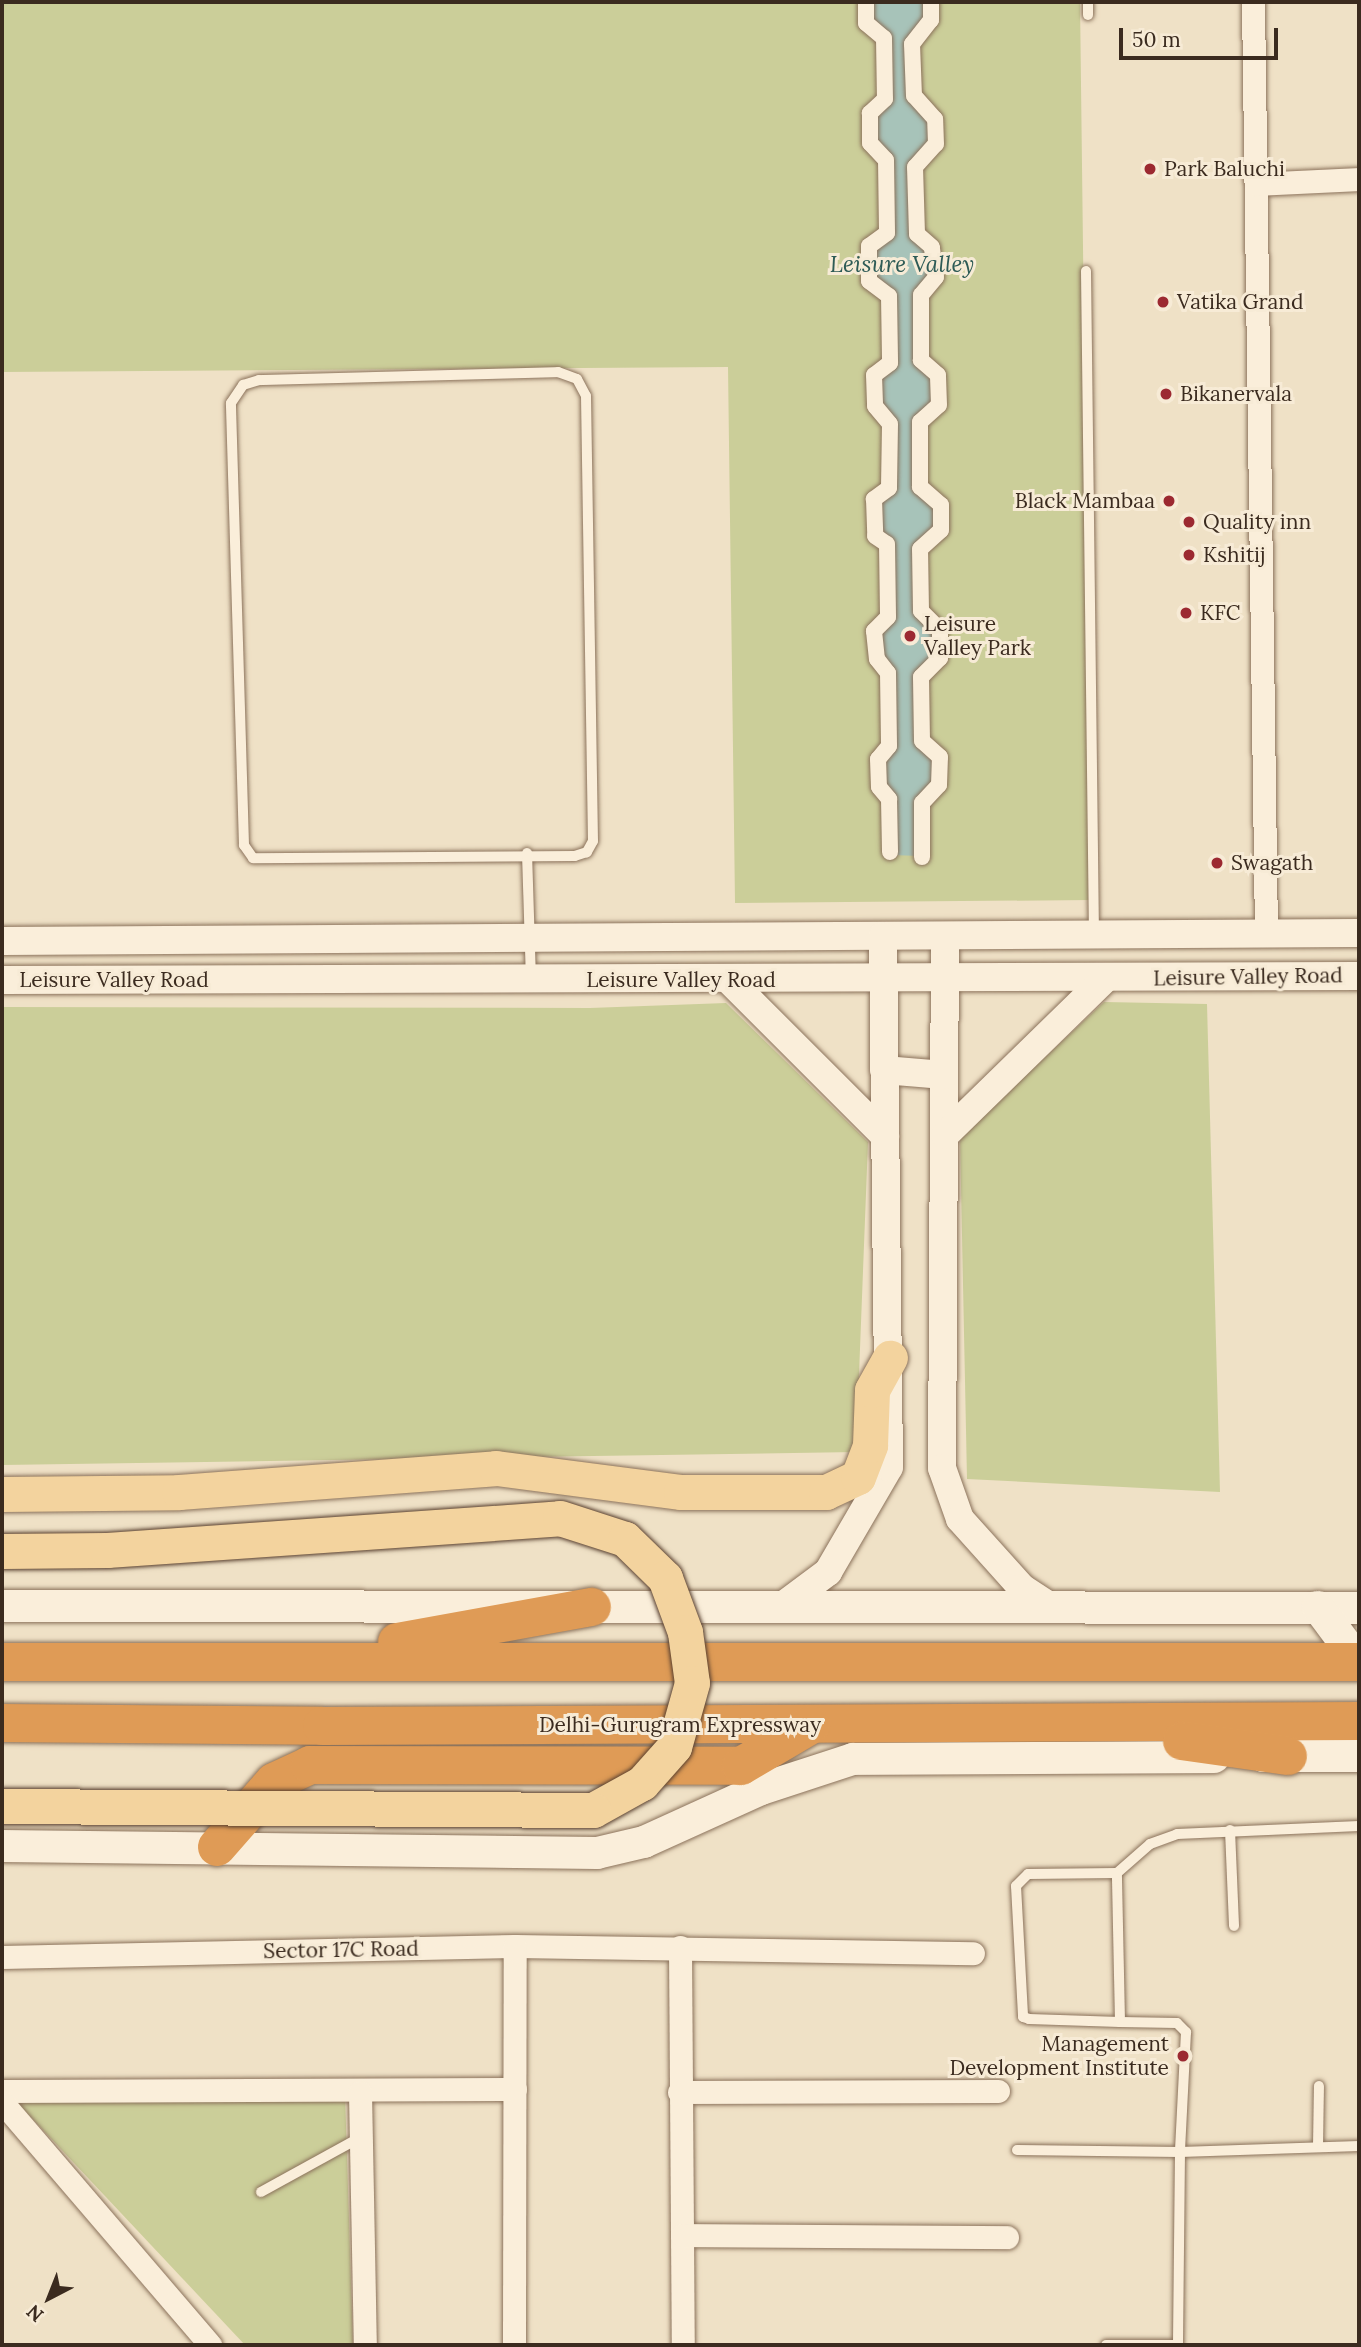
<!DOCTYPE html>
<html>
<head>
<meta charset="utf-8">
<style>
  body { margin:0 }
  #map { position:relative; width:1361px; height:2347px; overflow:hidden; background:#efe1c6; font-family:Lora,serif }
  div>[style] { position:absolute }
  .green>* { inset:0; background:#cbce99 }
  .water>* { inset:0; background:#a7c3b9 }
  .roads { filter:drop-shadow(0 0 2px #8b725b) drop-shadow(0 0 2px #8b725b) }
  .service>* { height:10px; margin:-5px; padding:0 5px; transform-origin:5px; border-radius:5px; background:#faeeda }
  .pedestrian>* { height:16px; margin:-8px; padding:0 8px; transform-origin:8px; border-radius:8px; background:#faeeda }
  .minor>* { height:23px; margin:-11.5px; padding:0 11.5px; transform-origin:11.5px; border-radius:11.5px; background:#faeeda }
  .tertiary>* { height:28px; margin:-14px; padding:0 14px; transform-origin:14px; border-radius:14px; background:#faeeda }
  .secondary>* { height:32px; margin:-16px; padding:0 16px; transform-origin:16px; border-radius:16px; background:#faeeda }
  .primary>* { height:35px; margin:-17.5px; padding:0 17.5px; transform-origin:17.5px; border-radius:17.5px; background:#f3d39e }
  .motorway>* { height:38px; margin:-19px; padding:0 19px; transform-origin:19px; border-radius:19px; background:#df9b56 }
  .bridges { filter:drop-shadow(0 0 2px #59402f) drop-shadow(0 0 2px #59402f) }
  .primary-bridge>* { height:35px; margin:-17.5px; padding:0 17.5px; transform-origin:17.5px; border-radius:17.5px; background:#f3d39e }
  .dots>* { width:19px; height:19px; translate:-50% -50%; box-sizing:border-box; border:4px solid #f7ebd6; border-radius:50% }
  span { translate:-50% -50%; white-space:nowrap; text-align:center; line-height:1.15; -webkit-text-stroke:6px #f7ebd6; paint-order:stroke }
  .poi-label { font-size:21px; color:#3b2b1f }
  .left { translate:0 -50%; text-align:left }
  .right { translate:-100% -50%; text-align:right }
  .street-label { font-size:21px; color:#3b2b1f }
  .water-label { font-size:23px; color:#2e5b56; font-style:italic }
  .frame { position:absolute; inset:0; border:4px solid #3b2b1f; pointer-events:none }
  .north { position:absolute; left:14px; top:2263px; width:70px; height:70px; -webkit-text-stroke:5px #f7ebd6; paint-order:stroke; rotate:222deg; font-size:19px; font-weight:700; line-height:28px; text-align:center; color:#3b2b1f }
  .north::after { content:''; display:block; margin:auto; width:24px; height:32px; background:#3b2b1f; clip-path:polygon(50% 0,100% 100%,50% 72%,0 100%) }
  .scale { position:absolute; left:1119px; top:28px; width:159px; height:32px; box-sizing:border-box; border:4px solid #3b2b1f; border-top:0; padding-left:9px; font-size:21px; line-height:24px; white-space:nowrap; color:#3b2b1f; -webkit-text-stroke:5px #f7ebd6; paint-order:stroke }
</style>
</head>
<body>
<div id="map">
  <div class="green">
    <div style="clip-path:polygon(2px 2px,1080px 2px,1091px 900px,735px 903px,728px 367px,2px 372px)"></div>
    <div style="clip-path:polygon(1104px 1002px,1207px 1004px,1220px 1492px,967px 1479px,960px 1137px)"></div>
    <div style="clip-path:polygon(726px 1003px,868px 1142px,856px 1452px,2px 1465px,2px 1007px,590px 1008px)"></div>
    <div style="clip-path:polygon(345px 2094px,353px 2345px,245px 2345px,11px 2096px)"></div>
  </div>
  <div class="water">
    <div style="clip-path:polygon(866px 2px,931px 2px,912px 44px,914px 96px,935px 119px,936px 144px,915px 168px,917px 234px,932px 247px,936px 277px,921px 295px,921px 360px,938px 375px,939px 405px,920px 422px,920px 487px,941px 505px,941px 530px,920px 549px,921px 611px,940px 630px,940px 658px,921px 678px,922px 741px,940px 757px,939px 785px,922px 803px,920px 856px,892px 855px,879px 787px,889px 746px,888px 673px,874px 631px,888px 617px,887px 545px,875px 536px,874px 499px,889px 488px,890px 424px,875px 406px,874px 375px,890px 362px,889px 297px,869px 281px,869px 246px,887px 233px,886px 160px,870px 143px,870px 113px,885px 99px,884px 39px,866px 23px)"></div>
  </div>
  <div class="roads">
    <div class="service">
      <div style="left:1088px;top:15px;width:13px;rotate:-90deg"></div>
      <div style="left:1086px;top:271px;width:661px;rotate:89.31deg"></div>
      <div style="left:558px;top:372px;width:20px;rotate:20deg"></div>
      <div style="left:577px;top:379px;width:19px;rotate:62deg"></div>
      <div style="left:586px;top:396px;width:445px;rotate:89.1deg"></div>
      <div style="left:593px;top:841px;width:13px;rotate:119deg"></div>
      <div style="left:587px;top:852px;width:13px;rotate:162deg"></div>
      <div style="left:575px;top:856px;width:322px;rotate:179.6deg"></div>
      <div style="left:253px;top:858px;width:16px;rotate:-125deg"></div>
      <div style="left:244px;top:845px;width:442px;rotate:-91.7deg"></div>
      <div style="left:231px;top:403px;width:22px;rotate:-56deg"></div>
      <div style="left:243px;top:385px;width:17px;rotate:-17deg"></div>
      <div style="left:259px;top:380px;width:299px;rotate:-1.5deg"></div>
      <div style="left:527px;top:853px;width:124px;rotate:88.2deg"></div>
      <div style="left:1230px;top:1830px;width:96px;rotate:87.6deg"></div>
      <div style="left:1117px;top:1873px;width:44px;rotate:-41.3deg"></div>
      <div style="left:1150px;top:1844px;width:29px;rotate:-20deg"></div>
      <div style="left:1177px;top:1834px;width:182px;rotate:-2.5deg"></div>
      <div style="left:1120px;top:2022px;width:149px;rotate:-91.2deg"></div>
      <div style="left:1117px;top:1873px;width:89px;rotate:179.4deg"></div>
      <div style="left:1028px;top:1874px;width:17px;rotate:135deg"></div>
      <div style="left:1016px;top:1886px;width:131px;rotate:86.9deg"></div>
      <div style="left:1023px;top:2017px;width:6px;rotate:18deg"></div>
      <div style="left:1029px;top:2019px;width:91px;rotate:1.9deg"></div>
      <div style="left:1120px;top:2022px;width:57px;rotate:1deg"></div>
      <div style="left:1177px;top:2023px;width:13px;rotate:45deg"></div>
      <div style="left:1186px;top:2032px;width:120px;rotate:92.9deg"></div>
      <div style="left:1180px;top:2152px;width:193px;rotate:90.6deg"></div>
      <div style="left:1318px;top:2147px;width:61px;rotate:-89.1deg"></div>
      <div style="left:1017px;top:2150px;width:163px;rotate:0.7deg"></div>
      <div style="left:1180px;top:2152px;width:179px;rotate:-1.9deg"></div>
      <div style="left:261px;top:2192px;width:114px;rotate:-28.8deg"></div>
      <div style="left:1106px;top:2345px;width:72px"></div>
    </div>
    <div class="pedestrian">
      <div style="left:866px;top:2px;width:21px;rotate:90deg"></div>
      <div style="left:866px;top:23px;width:23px;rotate:40deg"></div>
      <div style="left:884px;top:38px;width:61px;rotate:89.1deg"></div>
      <div style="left:885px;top:99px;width:21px;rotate:137deg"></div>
      <div style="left:870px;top:113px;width:30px;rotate:90deg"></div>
      <div style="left:870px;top:143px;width:23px;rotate:47deg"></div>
      <div style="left:886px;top:160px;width:73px;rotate:89.2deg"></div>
      <div style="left:887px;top:233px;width:22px;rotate:144deg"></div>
      <div style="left:869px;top:246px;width:35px;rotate:90deg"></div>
      <div style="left:869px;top:281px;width:25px;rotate:37deg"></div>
      <div style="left:889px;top:296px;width:67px;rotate:89.1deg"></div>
      <div style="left:890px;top:363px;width:20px;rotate:143deg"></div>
      <div style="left:874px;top:375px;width:31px;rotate:88deg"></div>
      <div style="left:875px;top:406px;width:23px;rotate:50deg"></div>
      <div style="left:890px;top:424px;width:64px;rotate:90.9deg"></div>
      <div style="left:889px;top:488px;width:19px;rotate:144deg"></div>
      <div style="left:874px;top:499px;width:37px;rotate:88deg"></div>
      <div style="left:875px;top:536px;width:14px;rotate:34deg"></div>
      <div style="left:887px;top:544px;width:73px;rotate:89.2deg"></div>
      <div style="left:888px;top:617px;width:20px;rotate:135deg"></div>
      <div style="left:874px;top:631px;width:28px;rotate:84deg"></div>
      <div style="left:877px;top:659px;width:18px;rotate:52deg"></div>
      <div style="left:888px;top:673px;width:73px;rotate:89.2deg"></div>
      <div style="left:889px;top:746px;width:17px;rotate:130deg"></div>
      <div style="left:878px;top:759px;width:28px;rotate:88deg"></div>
      <div style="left:879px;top:787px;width:16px;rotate:50deg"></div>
      <div style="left:889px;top:799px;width:53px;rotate:88.9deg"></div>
      <div style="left:922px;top:857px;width:54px;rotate:-90deg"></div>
      <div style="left:922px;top:803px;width:25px;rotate:-47deg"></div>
      <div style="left:939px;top:785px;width:28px;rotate:-88deg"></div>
      <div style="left:940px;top:757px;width:24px;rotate:-138deg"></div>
      <div style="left:922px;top:741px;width:64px;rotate:-90.9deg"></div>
      <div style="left:921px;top:677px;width:27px;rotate:-45deg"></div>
      <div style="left:940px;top:658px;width:28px;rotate:-90deg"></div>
      <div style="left:940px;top:630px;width:27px;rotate:-135deg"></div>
      <div style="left:921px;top:611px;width:62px;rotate:-90.9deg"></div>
      <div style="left:920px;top:549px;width:28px;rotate:-42deg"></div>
      <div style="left:941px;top:530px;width:25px;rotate:-90deg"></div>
      <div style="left:941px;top:505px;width:28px;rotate:-139deg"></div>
      <div style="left:920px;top:487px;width:65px;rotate:-90deg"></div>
      <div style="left:920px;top:422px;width:25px;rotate:-42deg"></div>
      <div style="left:939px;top:405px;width:30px;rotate:-92deg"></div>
      <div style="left:938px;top:375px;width:23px;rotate:-139deg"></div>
      <div style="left:921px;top:360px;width:65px;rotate:-90deg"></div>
      <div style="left:921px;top:295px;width:23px;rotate:-50deg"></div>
      <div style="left:936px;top:277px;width:30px;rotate:-98deg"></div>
      <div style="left:932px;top:247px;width:20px;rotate:-139deg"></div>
      <div style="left:917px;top:234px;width:67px;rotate:-91.7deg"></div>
      <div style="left:915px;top:167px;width:31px;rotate:-48deg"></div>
      <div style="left:936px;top:144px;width:25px;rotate:-92deg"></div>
      <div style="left:935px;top:119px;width:31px;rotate:-132deg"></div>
      <div style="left:914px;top:96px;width:52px;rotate:-92.2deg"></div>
      <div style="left:912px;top:44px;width:31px;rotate:-52deg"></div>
      <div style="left:931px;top:20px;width:18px;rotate:-90deg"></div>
    </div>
    <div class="minor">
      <div style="left:1253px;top:2px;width:933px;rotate:89.2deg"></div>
      <div style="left:1256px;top:184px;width:103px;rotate:-2.8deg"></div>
      <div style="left:680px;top:1947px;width:398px;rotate:89.6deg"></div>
      <div style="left:2px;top:1957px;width:513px;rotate:-1.23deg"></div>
      <div style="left:515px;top:1946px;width:458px;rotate:0.9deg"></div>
      <div style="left:2px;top:2091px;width:513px;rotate:-0.22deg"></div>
      <div style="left:360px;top:2092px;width:253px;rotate:88.9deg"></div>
      <div style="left:679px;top:2092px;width:319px;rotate:-0.2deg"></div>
      <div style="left:2px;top:2102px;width:320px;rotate:49.4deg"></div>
      <div style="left:682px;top:2235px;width:325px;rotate:0.4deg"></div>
      <div style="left:514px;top:2345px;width:399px;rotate:-89.9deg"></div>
    </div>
    <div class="tertiary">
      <div style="left:945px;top:936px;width:532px;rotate:90.32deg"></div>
      <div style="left:942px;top:1468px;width:54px;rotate:70.6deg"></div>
      <div style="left:960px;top:1519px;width:93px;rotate:48.1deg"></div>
      <div style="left:1022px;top:1588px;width:31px;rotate:33deg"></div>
      <div style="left:2px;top:941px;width:1357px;rotate:-0.34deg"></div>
      <div style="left:2px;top:980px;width:1357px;rotate:-0.17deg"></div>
      <div style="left:729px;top:980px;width:221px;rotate:45deg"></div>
      <div style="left:884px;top:1070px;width:60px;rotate:4.8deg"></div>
      <div style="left:945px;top:1135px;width:223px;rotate:-44.3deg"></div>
      <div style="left:785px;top:1604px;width:54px;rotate:-36.7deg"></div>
      <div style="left:828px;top:1572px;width:121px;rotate:-59.8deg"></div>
      <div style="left:889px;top:1467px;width:531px;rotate:-90.65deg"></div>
    </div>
    <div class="secondary">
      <div style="left:2px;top:1606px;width:1357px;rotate:0.08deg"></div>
      <div style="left:1318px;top:1607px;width:69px;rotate:53.3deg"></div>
      <div style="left:1263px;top:1756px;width:96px"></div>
      <div style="left:2px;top:1846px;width:595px;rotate:0.67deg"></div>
      <div style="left:597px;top:1853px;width:48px;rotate:-13.2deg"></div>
      <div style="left:644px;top:1842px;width:128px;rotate:-24.4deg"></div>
      <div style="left:761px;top:1789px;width:97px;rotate:-18.1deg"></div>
      <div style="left:853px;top:1759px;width:361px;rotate:-0.3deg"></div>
    </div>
    <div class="primary">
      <div style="left:2px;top:1494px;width:177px;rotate:-0.6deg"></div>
      <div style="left:179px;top:1492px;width:318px;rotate:-4.3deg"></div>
      <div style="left:496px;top:1468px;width:187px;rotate:7.4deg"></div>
      <div style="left:681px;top:1492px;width:145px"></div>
      <div style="left:826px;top:1492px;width:35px;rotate:-25deg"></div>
      <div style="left:858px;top:1477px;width:34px;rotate:-69deg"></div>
      <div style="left:870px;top:1445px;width:55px;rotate:-87.9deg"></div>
      <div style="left:872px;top:1390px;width:37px;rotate:-61deg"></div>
    </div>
    <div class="motorway">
      <div style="left:397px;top:1642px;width:198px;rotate:-10.2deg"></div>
      <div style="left:2px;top:1662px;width:1357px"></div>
      <div style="left:2px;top:1723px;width:320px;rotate:0.5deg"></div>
      <div style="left:322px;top:1726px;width:1037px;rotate:-0.28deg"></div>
      <div style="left:1182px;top:1741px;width:107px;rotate:8.1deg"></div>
      <div style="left:217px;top:1847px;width:86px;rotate:-48.8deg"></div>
      <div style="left:274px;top:1782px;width:40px;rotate:-25deg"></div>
      <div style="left:310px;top:1765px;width:431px;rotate:0.1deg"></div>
      <div style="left:741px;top:1766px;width:81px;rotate:-30.4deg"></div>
    </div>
  </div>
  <div class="bridges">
    <div class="primary-bridge">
      <div style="left:2px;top:1551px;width:105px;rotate:-0.5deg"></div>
      <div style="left:107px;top:1550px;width:454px;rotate:-4deg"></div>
      <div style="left:560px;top:1518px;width:68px;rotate:17.9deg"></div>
      <div style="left:625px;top:1539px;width:56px;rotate:44.3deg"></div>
      <div style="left:665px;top:1578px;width:58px;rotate:69.7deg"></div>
      <div style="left:685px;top:1632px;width:51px;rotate:82.2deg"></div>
      <div style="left:692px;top:1683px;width:66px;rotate:105.7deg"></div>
      <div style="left:674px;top:1747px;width:48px;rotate:131.6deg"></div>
      <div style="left:642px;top:1783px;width:56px;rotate:151.1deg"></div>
      <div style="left:593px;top:1810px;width:591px;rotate:-179.61deg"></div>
    </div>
  </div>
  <div class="dots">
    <div style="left:1150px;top:169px;background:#9c2931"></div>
    <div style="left:1163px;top:302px;background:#9c2931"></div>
    <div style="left:1166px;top:394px;background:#9c2931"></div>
    <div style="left:1169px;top:501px;background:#9c2931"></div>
    <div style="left:1189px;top:522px;background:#9c2931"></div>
    <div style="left:1189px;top:555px;background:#9c2931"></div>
    <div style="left:1186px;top:613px;background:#9c2931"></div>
    <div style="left:910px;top:636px;background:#9c2931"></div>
    <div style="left:1217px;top:863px;background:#9c2931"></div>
    <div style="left:1183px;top:2056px;background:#9c2931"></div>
  </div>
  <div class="poi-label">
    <span class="left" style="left:1164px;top:169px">Park Baluchi</span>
    <span class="left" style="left:1177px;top:302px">Vatika Grand</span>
    <span class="left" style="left:1180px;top:394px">Bikanervala</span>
    <span class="right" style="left:1155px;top:501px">Black Mambaa</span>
    <span class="left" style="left:1203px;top:522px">Quality inn</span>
    <span class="left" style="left:1203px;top:555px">Kshitij</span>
    <span class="left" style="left:1200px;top:613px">KFC</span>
    <span class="left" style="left:924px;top:636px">Leisure<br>Valley Park</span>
    <span class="left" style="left:1231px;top:863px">Swagath</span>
    <span class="right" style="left:1169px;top:2056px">Management<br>Development Institute</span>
  </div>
  <div class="street-label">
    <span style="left:1248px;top:977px;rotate:-1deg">Leisure Valley Road</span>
    <span style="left:114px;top:980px">Leisure Valley Road</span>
    <span style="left:681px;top:980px">Leisure Valley Road</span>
    <span style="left:680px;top:1725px">Delhi-Gurugram Expressway</span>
    <span style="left:341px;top:1950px;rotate:-1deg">Sector 17C Road</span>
  </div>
  <div class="water-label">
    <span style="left:902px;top:264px">Leisure Valley</span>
  </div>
  <div class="frame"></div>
  <div class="north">N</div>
  <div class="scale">50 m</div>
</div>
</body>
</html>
